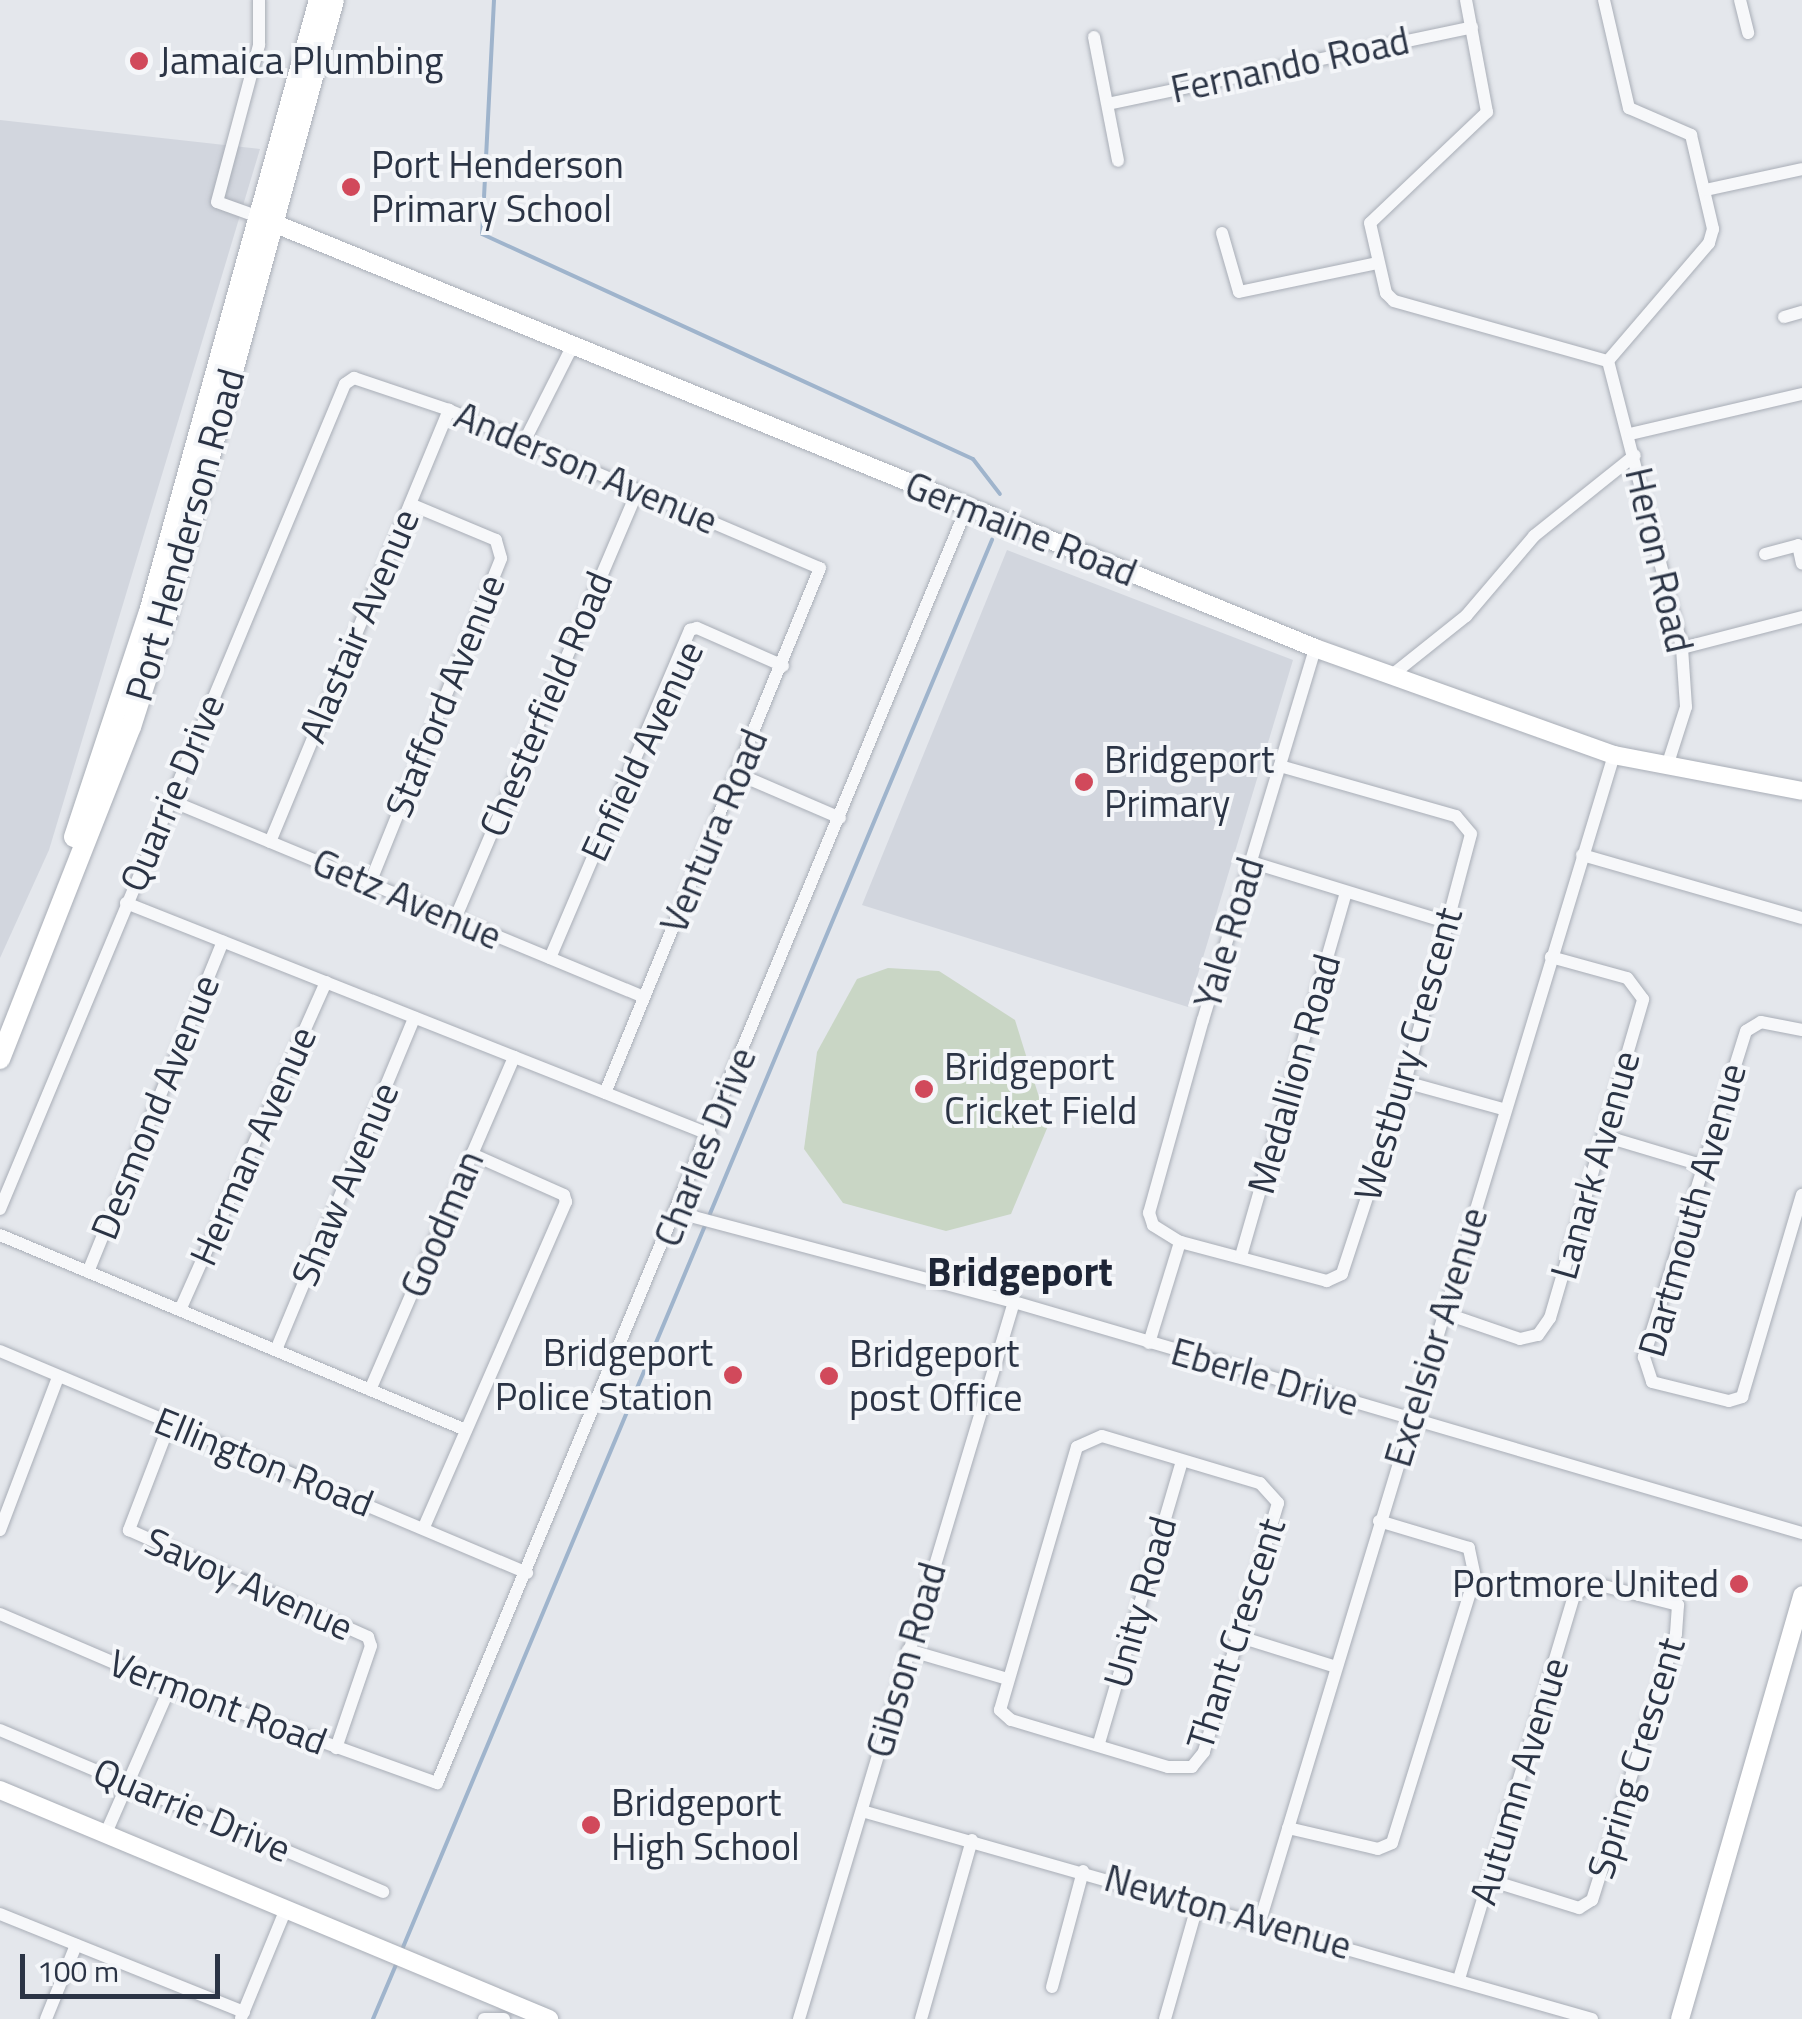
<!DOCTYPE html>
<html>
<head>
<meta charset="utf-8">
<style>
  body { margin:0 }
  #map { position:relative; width:1802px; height:2019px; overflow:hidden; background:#e4e7ec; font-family:"Titillium Web",sans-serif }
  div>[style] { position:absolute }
  .built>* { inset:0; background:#d2d6de }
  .green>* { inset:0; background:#c9d6c5 }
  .stream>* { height:4px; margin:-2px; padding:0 2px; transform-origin:2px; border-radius:2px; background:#9fb4cc }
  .roads { filter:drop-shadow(0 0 2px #a9aeb7) drop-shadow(0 0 2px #a9aeb7) }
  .street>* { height:12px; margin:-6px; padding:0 6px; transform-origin:6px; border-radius:6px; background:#f7f8fa }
  .secondary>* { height:18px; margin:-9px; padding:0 9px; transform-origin:9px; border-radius:9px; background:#fff }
  .primary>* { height:20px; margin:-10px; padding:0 10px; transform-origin:10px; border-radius:10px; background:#fff }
  .dots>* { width:28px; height:28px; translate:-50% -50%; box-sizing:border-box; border:5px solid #f4f6f9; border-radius:50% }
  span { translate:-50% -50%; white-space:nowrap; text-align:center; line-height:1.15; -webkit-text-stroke:8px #f4f6f9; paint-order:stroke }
  .poi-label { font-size:38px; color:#2b3445 }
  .left { translate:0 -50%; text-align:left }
  .right { translate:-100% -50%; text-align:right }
  .street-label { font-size:38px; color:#2b3445 }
  .neighbourhood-label { font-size:40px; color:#1d2536; font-weight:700 }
  .scale { position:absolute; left:20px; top:1954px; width:200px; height:45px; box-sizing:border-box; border:5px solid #2b3445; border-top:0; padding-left:12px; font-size:30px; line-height:35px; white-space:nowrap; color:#2b3445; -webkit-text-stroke:8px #f4f6f9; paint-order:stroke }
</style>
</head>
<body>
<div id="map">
  <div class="built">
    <div style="clip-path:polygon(0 120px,260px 149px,49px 850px,0 958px)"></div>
    <div style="clip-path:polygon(1007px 550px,1293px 660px,1188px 1007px,862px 905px)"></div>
  </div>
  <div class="green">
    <div style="clip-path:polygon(888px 968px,939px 971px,1015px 1020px,1048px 1126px,1011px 1214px,946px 1231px,843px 1203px,804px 1149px,817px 1052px,857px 979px)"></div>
  </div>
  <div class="stream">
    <div style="left:494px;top:0;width:234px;rotate:92.9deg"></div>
    <div style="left:482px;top:234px;width:540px;rotate:24.62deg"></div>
    <div style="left:973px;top:459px;width:44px;rotate:52.4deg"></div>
    <div style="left:401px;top:1952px;width:1531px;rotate:-67.29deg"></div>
    <div style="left:373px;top:2019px;width:64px;rotate:-67deg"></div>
  </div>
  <div class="roads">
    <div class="street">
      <div style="left:1466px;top:0;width:114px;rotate:79.4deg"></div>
      <div style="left:1487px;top:112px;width:161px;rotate:136.5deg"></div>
      <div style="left:1370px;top:223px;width:72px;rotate:77.1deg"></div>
      <div style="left:1386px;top:293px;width:11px;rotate:45deg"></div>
      <div style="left:1394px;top:301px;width:222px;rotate:15.7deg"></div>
      <div style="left:1604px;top:0;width:111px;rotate:77deg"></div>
      <div style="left:1629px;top:108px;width:68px;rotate:23.5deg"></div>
      <div style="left:1691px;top:135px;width:97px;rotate:76.8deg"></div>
      <div style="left:1713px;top:229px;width:15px;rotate:106deg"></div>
      <div style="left:1709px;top:243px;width:155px;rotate:130.6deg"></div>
      <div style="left:1740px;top:0;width:34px;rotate:76deg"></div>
      <div style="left:1094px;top:37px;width:126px;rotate:79deg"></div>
      <div style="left:1108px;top:104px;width:372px;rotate:-11.9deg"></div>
      <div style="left:1705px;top:190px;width:99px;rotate:-12.2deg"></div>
      <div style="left:256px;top:216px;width:41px;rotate:-160.3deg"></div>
      <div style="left:217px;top:202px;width:163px;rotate:-75deg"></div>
      <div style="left:259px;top:45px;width:45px;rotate:-90deg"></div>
      <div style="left:1222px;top:233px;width:61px;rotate:73.9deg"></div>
      <div style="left:1239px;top:292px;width:142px;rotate:-11.8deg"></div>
      <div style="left:1784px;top:317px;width:19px;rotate:-16deg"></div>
      <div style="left:1608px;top:361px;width:296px;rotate:75.5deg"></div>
      <div style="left:1682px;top:648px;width:59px;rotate:86.1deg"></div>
      <div style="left:1686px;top:707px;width:56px;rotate:107.8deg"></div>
      <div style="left:1630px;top:434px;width:177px;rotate:-13.1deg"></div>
      <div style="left:524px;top:442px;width:106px;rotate:-63.2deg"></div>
      <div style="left:1765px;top:554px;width:34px;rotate:-15deg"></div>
      <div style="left:1798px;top:545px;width:19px;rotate:78deg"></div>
      <div style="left:1682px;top:648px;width:124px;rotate:-14.5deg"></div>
      <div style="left:1392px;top:675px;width:95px;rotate:-38.6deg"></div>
      <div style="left:1466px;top:616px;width:105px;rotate:-49.6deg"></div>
      <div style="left:1534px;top:536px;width:129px;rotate:-38.7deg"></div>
      <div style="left:1280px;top:766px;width:183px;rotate:15.9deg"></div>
      <div style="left:1456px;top:816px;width:23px;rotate:50deg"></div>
      <div style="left:1471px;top:834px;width:257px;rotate:104.9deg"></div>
      <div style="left:1405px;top:1082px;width:202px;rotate:108.2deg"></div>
      <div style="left:1342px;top:1274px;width:17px;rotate:155deg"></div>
      <div style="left:1327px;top:1281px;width:152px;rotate:-165.1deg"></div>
      <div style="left:1180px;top:1242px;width:32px;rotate:-148deg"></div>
      <div style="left:1153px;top:1225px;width:13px;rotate:-108deg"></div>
      <div style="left:1149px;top:1213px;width:200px;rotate:-74.4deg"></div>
      <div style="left:1203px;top:1020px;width:388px;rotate:-73.2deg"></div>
      <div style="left:738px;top:774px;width:111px;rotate:23.3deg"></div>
      <div style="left:169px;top:800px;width:514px;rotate:22.53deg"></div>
      <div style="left:270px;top:842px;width:468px;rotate:-67.5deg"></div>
      <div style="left:1582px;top:855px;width:229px;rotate:16deg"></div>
      <div style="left:1251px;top:862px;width:204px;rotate:17.1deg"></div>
      <div style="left:370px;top:883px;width:350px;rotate:-68deg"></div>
      <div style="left:501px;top:558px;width:19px;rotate:-106deg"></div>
      <div style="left:496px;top:540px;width:93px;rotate:-157.3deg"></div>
      <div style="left:126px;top:903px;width:629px;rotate:21.63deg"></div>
      <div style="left:455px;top:919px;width:467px;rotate:-66.9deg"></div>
      <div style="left:550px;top:958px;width:357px;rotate:-66.9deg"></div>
      <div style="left:690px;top:630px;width:7px;rotate:-16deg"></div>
      <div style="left:697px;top:628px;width:94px;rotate:23.8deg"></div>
      <div style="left:1802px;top:1030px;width:42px;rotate:-169deg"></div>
      <div style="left:1761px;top:1022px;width:17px;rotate:149deg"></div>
      <div style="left:1746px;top:1031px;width:342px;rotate:107.4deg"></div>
      <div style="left:1644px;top:1357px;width:26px;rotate:72deg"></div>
      <div style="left:1652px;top:1382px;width:79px;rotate:13.9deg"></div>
      <div style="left:1729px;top:1401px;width:14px;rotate:-17deg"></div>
      <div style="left:1742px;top:1397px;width:211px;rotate:-73.5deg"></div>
      <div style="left:1405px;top:1082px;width:102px;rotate:15.4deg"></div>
      <div style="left:1604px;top:1136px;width:104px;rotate:16.7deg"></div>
      <div style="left:0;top:1209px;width:894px;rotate:-67.31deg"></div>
      <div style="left:345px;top:384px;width:11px;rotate:-34deg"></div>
      <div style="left:354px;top:378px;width:100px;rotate:18.6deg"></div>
      <div style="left:449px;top:410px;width:403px;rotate:23.1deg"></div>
      <div style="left:820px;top:568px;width:567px;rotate:112.27deg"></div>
      <div style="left:679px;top:1213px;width:347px;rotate:14.9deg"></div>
      <div style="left:1014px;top:1302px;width:821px;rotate:16.34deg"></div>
      <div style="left:0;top:1235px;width:505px;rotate:22.71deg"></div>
      <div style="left:1241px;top:1256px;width:378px;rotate:-73.9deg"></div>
      <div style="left:88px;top:1272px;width:357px;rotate:-67.8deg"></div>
      <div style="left:180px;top:1310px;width:359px;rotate:-66deg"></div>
      <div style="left:1444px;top:1313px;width:80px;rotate:18.9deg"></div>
      <div style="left:1520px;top:1339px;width:18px;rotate:-13deg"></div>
      <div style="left:1538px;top:1335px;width:21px;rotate:-55deg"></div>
      <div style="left:1550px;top:1318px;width:332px;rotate:-73.7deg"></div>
      <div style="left:1643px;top:999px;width:26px;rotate:-127deg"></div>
      <div style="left:1627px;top:978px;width:79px;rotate:-164.6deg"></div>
      <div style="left:1149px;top:1343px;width:106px;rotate:-72.9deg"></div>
      <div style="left:276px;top:1350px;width:360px;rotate:-67.4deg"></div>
      <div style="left:0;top:1351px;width:572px;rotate:22.84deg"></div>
      <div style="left:370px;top:1390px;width:363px;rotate:-66.6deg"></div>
      <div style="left:170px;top:1423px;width:115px;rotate:111deg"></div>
      <div style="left:129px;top:1530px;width:262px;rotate:24.1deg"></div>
      <div style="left:368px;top:1637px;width:9px;rotate:72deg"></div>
      <div style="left:371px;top:1646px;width:108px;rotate:108.9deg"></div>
      <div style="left:1102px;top:1436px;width:165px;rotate:16.6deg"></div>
      <div style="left:1260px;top:1483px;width:27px;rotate:48deg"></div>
      <div style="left:1278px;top:1503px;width:260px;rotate:106.6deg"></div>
      <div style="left:1204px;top:1752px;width:19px;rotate:129deg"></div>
      <div style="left:1192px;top:1767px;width:24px;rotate:180deg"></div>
      <div style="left:1168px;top:1767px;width:164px;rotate:-163.3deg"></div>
      <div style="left:1011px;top:1720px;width:15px;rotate:-138deg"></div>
      <div style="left:1000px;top:1710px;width:274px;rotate:-73.7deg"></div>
      <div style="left:1077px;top:1447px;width:27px;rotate:-24deg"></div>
      <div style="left:424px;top:1527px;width:355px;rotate:-66.4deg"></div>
      <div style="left:566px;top:1202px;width:7px;rotate:-106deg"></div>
      <div style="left:564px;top:1195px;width:101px;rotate:-156deg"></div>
      <div style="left:0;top:1530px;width:164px;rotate:-69.2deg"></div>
      <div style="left:0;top:1614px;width:185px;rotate:23.2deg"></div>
      <div style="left:170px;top:1687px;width:284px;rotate:19.8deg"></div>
      <div style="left:437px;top:1783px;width:1382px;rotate:-67.44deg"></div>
      <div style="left:1234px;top:1635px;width:107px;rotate:17.4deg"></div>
      <div style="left:908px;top:1650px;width:104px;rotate:16.2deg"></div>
      <div style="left:0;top:1730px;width:416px;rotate:22.9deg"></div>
      <div style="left:1099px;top:1743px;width:294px;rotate:-73.6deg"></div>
      <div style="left:862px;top:1811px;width:759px;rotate:15.9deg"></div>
      <div style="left:1288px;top:1828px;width:92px;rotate:13.1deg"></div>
      <div style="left:1378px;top:1849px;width:15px;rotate:-23deg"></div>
      <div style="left:1392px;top:1843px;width:279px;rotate:-72.7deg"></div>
      <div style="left:1475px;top:1577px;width:30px;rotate:-102deg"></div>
      <div style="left:1469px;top:1548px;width:94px;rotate:-163.3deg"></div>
      <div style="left:106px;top:1833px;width:159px;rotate:-66.3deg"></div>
      <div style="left:0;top:1914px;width:263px;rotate:21.9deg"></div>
      <div style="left:1260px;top:1921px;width:1219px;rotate:-73.11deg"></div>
      <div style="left:1459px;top:1979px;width:400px;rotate:-73.3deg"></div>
      <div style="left:1574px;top:1596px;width:22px;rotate:-36deg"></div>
      <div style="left:1592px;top:1583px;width:89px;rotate:14.3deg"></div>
      <div style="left:1678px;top:1605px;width:29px;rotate:94deg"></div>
      <div style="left:1676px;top:1634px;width:279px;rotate:107.5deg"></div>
      <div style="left:1592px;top:1900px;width:15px;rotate:148deg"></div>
      <div style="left:1579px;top:1908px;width:94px;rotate:-162.7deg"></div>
      <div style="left:1052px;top:1987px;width:120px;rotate:-75deg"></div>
      <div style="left:241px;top:2018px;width:118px;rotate:-67.6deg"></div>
      <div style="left:46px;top:2019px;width:80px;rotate:-67.9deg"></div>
      <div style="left:484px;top:2019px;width:20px"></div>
      <div style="left:799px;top:2019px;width:749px;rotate:-73.31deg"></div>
      <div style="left:921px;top:2019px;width:186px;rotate:-74.1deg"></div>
      <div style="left:1165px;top:2019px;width:121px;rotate:-74.1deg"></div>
    </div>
    <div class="secondary">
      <div style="left:261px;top:218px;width:1138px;rotate:22.19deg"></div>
      <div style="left:1315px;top:648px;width:318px;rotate:19.7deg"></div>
      <div style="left:1614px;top:755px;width:191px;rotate:10.8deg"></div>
      <div style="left:0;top:1790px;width:595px;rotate:22.64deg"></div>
      <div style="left:1680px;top:2019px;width:441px;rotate:-73.9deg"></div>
    </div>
    <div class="primary">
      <div style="left:74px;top:837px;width:237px;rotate:-71.6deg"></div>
      <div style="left:149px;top:612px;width:635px;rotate:-74.48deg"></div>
      <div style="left:0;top:1059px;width:357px;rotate:-68.5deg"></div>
      <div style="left:131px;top:727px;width:114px;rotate:-72.2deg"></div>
      <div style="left:166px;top:618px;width:640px;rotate:-74.79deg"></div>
    </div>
  </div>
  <div class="dots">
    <div style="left:139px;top:61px;background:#d1495b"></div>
    <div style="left:351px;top:187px;background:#d1495b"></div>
    <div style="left:1084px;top:782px;background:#d1495b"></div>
    <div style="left:924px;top:1089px;background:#d1495b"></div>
    <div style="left:733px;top:1375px;background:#d1495b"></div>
    <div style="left:829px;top:1376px;background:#d1495b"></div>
    <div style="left:1739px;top:1584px;background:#d1495b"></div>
    <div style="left:591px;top:1825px;background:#d1495b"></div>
  </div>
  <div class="poi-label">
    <span class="left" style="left:159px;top:61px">Jamaica Plumbing</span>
    <span class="left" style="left:371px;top:187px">Port Henderson<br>Primary School</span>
    <span class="left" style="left:1104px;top:782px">Bridgeport<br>Primary</span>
    <span class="left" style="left:944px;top:1089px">Bridgeport<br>Cricket Field</span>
    <span class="right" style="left:713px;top:1375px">Bridgeport<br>Police Station</span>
    <span class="left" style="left:849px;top:1376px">Bridgeport<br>post Office</span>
    <span class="right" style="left:1719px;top:1584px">Portmore United</span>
    <span class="left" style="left:611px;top:1825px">Bridgeport<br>High School</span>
  </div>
  <div class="street-label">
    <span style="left:1290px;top:65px;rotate:-12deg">Fernando Road</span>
    <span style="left:586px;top:468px;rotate:23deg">Anderson Avenue</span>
    <span style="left:1021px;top:529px;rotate:22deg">Germaine Road</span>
    <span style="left:185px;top:535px;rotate:-74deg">Port Henderson Road</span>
    <span style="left:1659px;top:560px;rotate:77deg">Heron Road</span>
    <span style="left:359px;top:626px;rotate:-67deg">Alastair Avenue</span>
    <span style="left:445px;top:696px;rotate:-68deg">Stafford Avenue</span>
    <span style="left:546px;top:704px;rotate:-67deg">Chesterfield Road</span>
    <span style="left:642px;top:751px;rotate:-65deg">Enfield Avenue</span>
    <span style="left:172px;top:793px;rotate:-67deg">Quarrie Drive</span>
    <span style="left:714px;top:831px;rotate:-67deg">Ventura Road</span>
    <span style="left:407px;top:899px;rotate:23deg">Getz Avenue</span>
    <span style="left:1229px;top:933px;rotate:-73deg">Yale Road</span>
    <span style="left:1408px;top:1054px;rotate:-74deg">Westbury Crescent</span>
    <span style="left:1294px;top:1074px;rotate:-74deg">Medallion Road</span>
    <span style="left:155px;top:1107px;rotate:-68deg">Desmond Avenue</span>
    <span style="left:253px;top:1146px;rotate:-66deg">Herman Avenue</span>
    <span style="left:705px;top:1147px;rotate:-68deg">Charles Drive</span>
    <span style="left:1595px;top:1165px;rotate:-74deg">Lanark Avenue</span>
    <span style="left:345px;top:1184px;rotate:-67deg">Shaw Avenue</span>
    <span style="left:1692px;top:1210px;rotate:-74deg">Dartmouth Avenue</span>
    <span style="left:442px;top:1224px;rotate:-67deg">Goodman</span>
    <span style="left:1436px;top:1337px;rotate:-73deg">Excelsior Avenue</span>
    <span style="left:1265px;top:1377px;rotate:16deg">Eberle Drive</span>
    <span style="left:264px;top:1462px;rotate:22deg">Ellington Road</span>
    <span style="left:249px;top:1584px;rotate:24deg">Savoy Avenue</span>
    <span style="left:1140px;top:1602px;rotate:-74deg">Unity Road</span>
    <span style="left:1236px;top:1634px;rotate:-72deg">Thant Crescent</span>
    <span style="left:906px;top:1660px;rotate:-74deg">Gibson Road</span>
    <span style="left:218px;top:1702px;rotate:21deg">Vermont Road</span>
    <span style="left:1636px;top:1758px;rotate:-73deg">Spring Crescent</span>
    <span style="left:1519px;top:1781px;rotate:-73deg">Autumn Avenue</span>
    <span style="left:192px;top:1810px;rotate:23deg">Quarrie Drive</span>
    <span style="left:1228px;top:1912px;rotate:16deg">Newton Avenue</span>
  </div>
  <div class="neighbourhood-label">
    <span style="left:1020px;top:1272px">Bridgeport</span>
  </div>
  <div class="scale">100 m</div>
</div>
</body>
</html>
